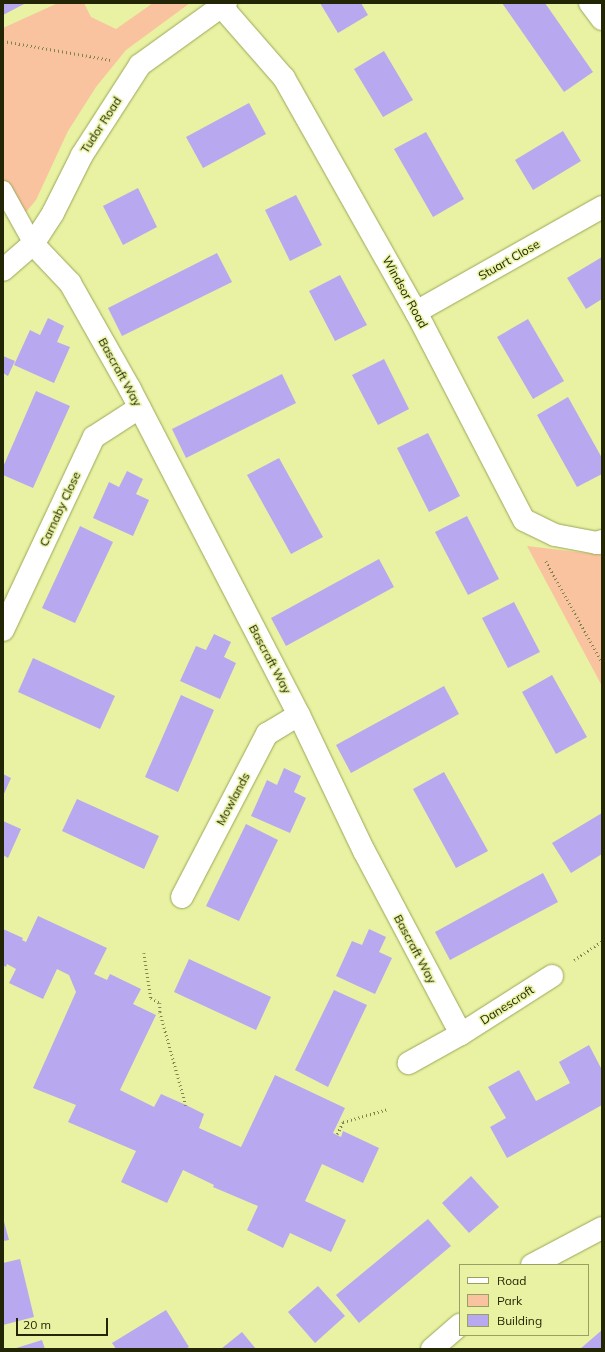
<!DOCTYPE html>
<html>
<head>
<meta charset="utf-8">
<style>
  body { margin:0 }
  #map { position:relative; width:605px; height:1352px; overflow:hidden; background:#e8f2a2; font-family:Mulish,sans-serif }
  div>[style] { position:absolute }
  .green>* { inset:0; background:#fac39f }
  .building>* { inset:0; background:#b8a8f0 }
  .path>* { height:2.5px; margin-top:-1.25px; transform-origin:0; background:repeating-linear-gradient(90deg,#7e854e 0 1px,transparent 0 4px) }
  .roads { filter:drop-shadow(0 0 1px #9da558) drop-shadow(0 0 1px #9da558) }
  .lane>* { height:18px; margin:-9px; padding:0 9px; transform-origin:9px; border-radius:9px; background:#fff }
  .street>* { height:22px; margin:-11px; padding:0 11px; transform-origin:11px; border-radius:11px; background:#fff }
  span { translate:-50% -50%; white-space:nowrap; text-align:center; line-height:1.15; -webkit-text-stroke:3px #e8f2a2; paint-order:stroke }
  .street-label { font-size:12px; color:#232605 }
  .frame { position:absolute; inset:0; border:4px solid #232605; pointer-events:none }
  .legend { position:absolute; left:459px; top:1264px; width:130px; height:72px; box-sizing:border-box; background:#e8f2a2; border:1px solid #99a063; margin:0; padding:5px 7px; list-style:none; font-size:12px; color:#232605 }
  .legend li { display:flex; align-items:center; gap:8px; height:20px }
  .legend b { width:20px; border:1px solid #99a063 }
  .scale { position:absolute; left:16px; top:1318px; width:92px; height:18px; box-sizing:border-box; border:2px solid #232605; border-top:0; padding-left:5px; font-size:12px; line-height:14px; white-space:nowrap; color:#232605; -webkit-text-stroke:3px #e8f2a2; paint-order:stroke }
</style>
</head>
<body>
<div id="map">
  <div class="green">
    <div style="clip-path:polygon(58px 3px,84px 3px,91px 17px,116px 29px,153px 3px,190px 3px,126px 50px,96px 87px,68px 131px,36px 200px,22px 217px,3px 182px,3px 28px)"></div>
    <div style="clip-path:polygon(527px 546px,602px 555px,602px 686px)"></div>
  </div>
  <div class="building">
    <div style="clip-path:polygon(3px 3px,26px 3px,3px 15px)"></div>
    <div style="clip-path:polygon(320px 3px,361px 3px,368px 15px,338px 33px)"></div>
    <div style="clip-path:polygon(502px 3px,545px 3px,593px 72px,564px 92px)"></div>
    <div style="clip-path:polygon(384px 51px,413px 100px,383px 117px,354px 69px)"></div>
    <div style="clip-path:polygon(249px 103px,266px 134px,203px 168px,186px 137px)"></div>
    <div style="clip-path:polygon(563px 131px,581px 161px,533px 190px,515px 160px)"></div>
    <div style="clip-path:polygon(426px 132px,464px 199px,433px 217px,394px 149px)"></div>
    <div style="clip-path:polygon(138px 188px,157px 227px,123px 245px,103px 206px)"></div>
    <div style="clip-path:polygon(296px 195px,322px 245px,290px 261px,265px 210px)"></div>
    <div style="clip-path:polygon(217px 253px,232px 282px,122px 336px,108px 308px)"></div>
    <div style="clip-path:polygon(602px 257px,602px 299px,586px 309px,567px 278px)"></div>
    <div style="clip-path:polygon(340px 275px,367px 325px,335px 341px,309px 291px)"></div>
    <div style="clip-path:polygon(48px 318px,64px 326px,57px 342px,70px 347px,54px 383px,14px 365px,30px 330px,40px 335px)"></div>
    <div style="clip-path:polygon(528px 319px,564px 381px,533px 399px,497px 337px)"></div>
    <div style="clip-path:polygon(3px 356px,15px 361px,8px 376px,3px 373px)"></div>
    <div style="clip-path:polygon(384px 359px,409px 409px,378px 425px,352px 375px)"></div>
    <div style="clip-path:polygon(282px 374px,296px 403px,186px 458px,172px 429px)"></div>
    <div style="clip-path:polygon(36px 391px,70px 406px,33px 488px,3px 475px,3px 467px)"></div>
    <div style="clip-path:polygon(568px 397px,602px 458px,602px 474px,577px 487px,537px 415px)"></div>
    <div style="clip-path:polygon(428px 433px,460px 496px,429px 512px,397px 448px)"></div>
    <div style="clip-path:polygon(279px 458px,323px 537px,291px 554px,247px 475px)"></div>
    <div style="clip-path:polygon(127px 471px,143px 479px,136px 494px,149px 500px,133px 536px,93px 518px,109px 482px,119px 487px)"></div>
    <div style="clip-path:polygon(467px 516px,499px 579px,468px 595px,435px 532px)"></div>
    <div style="clip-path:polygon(80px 526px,113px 542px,75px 623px,42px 608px)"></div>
    <div style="clip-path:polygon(379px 559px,394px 587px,286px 646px,271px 618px)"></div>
    <div style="clip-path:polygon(514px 602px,540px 652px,508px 668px,482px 618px)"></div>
    <div style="clip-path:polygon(214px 634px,231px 642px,224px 657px,236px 663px,220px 699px,180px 681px,196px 646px,206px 650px)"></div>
    <div style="clip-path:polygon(33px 658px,115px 696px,100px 729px,18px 692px)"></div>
    <div style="clip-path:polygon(552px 675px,587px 737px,556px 754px,522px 692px)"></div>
    <div style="clip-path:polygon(444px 686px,459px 714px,351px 773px,336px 745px)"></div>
    <div style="clip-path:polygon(181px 695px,214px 710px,178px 792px,145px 777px)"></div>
    <div style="clip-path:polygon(284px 768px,301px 776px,294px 792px,306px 798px,290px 833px,251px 816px,267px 780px,277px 785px)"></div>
    <div style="clip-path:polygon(444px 772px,488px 851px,456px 868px,413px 789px)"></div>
    <div style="clip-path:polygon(3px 774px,11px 778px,3px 796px)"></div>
    <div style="clip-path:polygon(77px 799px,159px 836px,144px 869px,62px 831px)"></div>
    <div style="clip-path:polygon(602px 813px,602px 854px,571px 873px,552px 843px)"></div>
    <div style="clip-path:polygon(3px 821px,21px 829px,8px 858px,3px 855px)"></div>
    <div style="clip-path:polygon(246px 824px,278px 840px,239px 921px,206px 906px)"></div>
    <div style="clip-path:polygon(543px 873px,558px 902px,450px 960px,435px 932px)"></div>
    <div style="clip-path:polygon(38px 916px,107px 948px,94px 974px,107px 980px,110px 974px,141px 989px,133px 1004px,156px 1015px,120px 1090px,154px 1107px,161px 1094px,186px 1105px,204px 1114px,199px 1128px,241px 1147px,275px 1075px,345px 1108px,333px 1133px,341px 1137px,343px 1131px,379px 1148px,363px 1183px,322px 1164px,305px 1201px,346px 1220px,331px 1252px,290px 1233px,283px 1248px,247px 1230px,258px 1206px,213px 1187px,214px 1185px,183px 1170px,167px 1203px,121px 1182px,136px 1151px,68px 1122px,76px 1105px,33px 1088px,76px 992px,69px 975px,57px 969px,43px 999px,9px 983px,16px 969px,7px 964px,6px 967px,3px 965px,3px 929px,23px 938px,22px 940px,26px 942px)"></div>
    <div style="clip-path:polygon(369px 929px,386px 937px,379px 952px,392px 958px,375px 994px,336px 976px,352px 941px,362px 945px)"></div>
    <div style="clip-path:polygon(189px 959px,271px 997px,256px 1030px,174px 992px)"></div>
    <div style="clip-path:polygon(334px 990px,367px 1005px,328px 1087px,295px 1070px)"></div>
    <div style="clip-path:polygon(589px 1045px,602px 1070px,602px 1105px,507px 1158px,490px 1127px,506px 1118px,488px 1087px,519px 1070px,536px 1101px,570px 1083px,559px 1062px)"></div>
    <div style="clip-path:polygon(471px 1176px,499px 1207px,469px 1233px,442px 1203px)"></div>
    <div style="clip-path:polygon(3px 1218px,9px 1240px,3px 1241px)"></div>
    <div style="clip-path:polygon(428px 1219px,451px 1246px,359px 1323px,336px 1295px)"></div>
    <div style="clip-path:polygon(20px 1259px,34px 1317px,3px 1325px,3px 1263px)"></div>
    <div style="clip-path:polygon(318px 1286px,345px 1316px,315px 1343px,288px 1312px)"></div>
    <div style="clip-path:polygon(166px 1310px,189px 1347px,185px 1349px,116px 1349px,112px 1343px)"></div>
    <div style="clip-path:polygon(602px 1330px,602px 1349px,580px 1349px)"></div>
    <div style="clip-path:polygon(242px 1332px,256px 1349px,221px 1349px)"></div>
    <div style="clip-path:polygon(42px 1340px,45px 1349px,13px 1349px)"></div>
  </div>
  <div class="path">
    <div style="left:3px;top:41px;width:110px;rotate:10deg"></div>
    <div style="left:546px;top:561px;width:115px;rotate:61deg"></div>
    <div style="left:144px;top:953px;width:46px;rotate:81.2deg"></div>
    <div style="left:151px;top:998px;width:10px;rotate:29deg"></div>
    <div style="left:160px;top:1003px;width:9px;rotate:90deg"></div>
    <div style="left:160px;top:1012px;width:97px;rotate:74.4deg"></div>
    <div style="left:574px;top:960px;width:34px;rotate:-34deg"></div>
    <div style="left:337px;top:1134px;width:13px;rotate:-63deg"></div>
    <div style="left:343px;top:1122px;width:47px;rotate:-16.1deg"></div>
  </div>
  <div class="roads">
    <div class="lane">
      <div style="left:3px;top:190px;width:62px;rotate:60.9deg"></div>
    </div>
    <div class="street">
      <div style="left:590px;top:3px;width:20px;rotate:53deg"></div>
      <div style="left:222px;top:7px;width:94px;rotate:48.9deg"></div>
      <div style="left:284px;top:78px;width:269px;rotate:60.6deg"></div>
      <div style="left:416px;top:312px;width:234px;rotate:62.6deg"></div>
      <div style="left:524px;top:520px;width:34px;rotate:26deg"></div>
      <div style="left:555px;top:535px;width:43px;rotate:10.8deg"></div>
      <div style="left:597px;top:543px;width:5px;rotate:-22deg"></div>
      <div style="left:33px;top:244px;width:54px;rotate:46.5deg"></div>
      <div style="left:70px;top:283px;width:122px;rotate:60.5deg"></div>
      <div style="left:130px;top:389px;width:367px;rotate:62.6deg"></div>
      <div style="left:299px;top:715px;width:151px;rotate:64.5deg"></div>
      <div style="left:364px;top:851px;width:207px;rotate:62.1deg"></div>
      <div style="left:461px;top:1034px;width:60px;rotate:150.9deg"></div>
      <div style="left:3px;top:270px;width:40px;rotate:-41deg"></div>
      <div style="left:33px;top:244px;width:37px;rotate:-57deg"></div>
      <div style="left:53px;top:213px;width:65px;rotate:-63.4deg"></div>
      <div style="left:82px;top:155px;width:107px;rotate:-57.2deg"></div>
      <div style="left:140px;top:65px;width:106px;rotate:-35.8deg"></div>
      <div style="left:416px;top:312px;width:214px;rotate:-29.4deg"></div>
      <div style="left:3px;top:630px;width:213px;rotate:-64.8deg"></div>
      <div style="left:94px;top:437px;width:54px;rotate:-32.8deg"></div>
      <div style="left:182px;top:897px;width:184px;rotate:-62.5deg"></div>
      <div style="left:267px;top:734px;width:37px;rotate:-31deg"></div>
      <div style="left:461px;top:1034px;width:108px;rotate:-32.5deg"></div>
      <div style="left:532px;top:1265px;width:79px;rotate:-27.9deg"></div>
      <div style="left:432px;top:1349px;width:37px;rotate:-41deg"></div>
    </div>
  </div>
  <div class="street-label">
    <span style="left:101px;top:125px;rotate:-57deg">Tudor Road</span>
    <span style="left:509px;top:260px;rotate:-30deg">Stuart Close</span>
    <span style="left:405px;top:292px;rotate:61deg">Windsor Road</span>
    <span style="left:120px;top:372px;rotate:61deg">Bascraft Way</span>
    <span style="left:60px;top:509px;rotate:-65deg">Carnaby Close</span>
    <span style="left:270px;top:659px;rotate:62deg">Bascraft Way</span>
    <span style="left:233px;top:799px;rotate:-62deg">Mowlands</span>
    <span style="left:415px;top:949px;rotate:62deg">Bascraft Way</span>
    <span style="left:507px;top:1005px;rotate:-33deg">Danescroft</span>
  </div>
  <div class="frame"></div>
  <ul class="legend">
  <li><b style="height:5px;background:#fff"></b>Road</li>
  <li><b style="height:11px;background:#fac39f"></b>Park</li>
  <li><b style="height:11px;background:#b8a8f0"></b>Building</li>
  </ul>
  <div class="scale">20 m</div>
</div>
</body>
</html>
